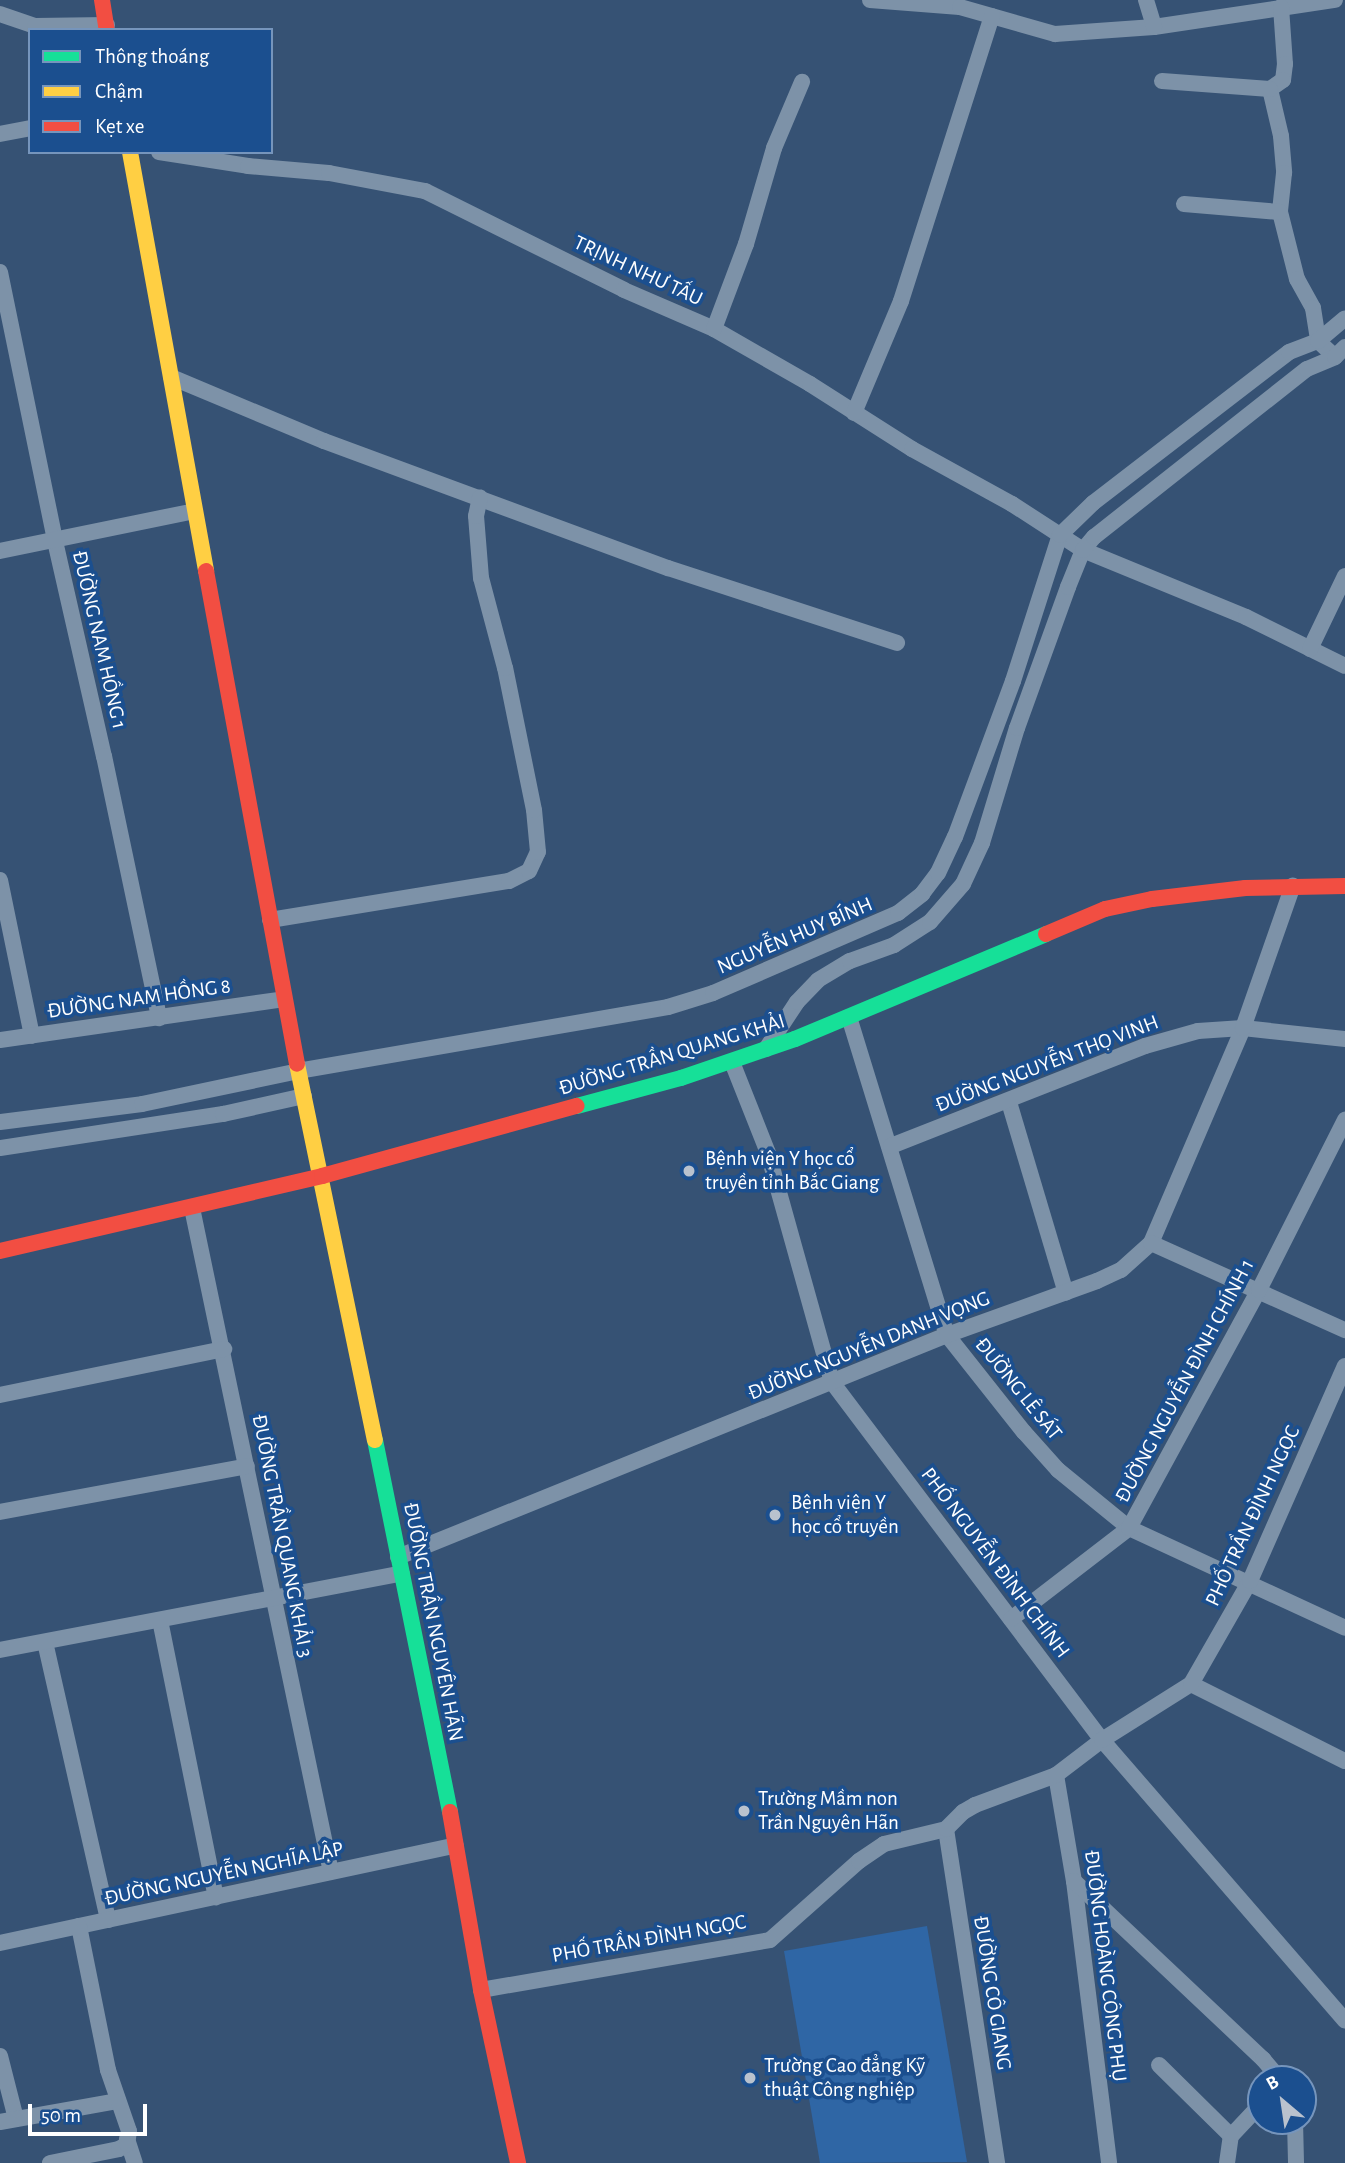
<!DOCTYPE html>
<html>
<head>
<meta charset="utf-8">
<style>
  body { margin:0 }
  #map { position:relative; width:1345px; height:2163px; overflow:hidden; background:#365274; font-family:"Alegreya Sans",sans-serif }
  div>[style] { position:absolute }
  .green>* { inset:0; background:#2f66a5 }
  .street>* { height:16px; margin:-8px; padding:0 8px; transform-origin:8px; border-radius:8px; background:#7d92a8 }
  .fast>* { height:16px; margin:-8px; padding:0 8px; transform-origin:8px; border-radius:8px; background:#16e098 }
  .slow>* { height:16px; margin:-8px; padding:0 8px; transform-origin:8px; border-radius:8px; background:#ffcf43 }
  .jam>* { height:16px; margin:-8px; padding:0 8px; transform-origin:8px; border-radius:8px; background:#f24e42 }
  .dots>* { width:19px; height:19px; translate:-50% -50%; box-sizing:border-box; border:4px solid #1b4f8f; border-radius:50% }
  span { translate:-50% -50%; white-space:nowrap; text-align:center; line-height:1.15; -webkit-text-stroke:7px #1b4f8f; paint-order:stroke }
  .street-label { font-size:21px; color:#fff }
  .poi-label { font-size:21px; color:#fff }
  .left { translate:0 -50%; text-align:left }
  .legend { position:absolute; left:28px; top:28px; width:245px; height:126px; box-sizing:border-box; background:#1b4f8f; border:2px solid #7695bc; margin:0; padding:9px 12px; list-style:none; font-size:21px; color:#fff }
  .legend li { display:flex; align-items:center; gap:14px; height:35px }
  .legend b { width:35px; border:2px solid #7695bc }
  .north { position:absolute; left:1247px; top:2065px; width:70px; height:70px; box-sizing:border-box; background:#1b4f8f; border:2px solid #7695bc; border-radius:50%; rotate:331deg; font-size:19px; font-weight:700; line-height:28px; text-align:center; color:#fff }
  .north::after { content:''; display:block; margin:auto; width:24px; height:32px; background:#b9c2ce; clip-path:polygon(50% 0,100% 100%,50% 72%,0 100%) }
  .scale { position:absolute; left:28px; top:2104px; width:119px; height:32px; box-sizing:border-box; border:4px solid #fff; border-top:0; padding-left:9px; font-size:21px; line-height:24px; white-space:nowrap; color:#fff; -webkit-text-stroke:5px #1b4f8f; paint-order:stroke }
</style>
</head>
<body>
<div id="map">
  <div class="green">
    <div style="clip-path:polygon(927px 1926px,967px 2162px,820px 2163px,784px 1951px)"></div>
  </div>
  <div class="street">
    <div style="left:870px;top:0;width:90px;rotate:4.4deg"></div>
    <div style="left:960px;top:7px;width:99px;rotate:15.9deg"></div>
    <div style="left:1055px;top:34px;width:99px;rotate:-4deg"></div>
    <div style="left:1154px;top:27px;width:183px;rotate:-8.5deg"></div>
    <div style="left:1146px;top:0;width:28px;rotate:73deg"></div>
    <div style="left:1281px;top:7px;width:57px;rotate:86deg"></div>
    <div style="left:1285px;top:64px;width:16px;rotate:97deg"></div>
    <div style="left:1283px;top:80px;width:16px;rotate:145deg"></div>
    <div style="left:1270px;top:89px;width:48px;rotate:76.8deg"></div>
    <div style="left:1281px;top:136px;width:37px;rotate:85deg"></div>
    <div style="left:1284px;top:173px;width:39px;rotate:96deg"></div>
    <div style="left:1280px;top:212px;width:69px;rotate:75.8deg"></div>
    <div style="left:1297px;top:279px;width:33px;rotate:61deg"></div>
    <div style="left:1313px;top:308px;width:33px;rotate:81deg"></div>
    <div style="left:1318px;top:341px;width:23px;rotate:43deg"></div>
    <div style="left:0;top:14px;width:37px;rotate:19deg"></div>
    <div style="left:35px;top:26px;width:72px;rotate:-0.8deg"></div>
    <div style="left:1162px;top:81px;width:108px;rotate:4.2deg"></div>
    <div style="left:0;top:134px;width:31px;rotate:-11deg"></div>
    <div style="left:159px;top:152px;width:90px;rotate:8.9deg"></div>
    <div style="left:248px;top:166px;width:81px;rotate:4.9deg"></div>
    <div style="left:329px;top:173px;width:98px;rotate:10.6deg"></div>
    <div style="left:425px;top:191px;width:222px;rotate:26.4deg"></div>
    <div style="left:624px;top:290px;width:98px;rotate:23.4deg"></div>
    <div style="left:714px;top:329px;width:111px;rotate:29.8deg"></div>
    <div style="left:810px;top:384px;width:121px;rotate:32.5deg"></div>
    <div style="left:912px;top:449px;width:114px;rotate:28.8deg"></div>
    <div style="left:1012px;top:504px;width:85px;rotate:32.9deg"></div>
    <div style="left:1083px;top:550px;width:176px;rotate:22.3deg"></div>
    <div style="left:1246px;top:617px;width:110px;rotate:26.3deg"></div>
    <div style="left:1184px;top:204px;width:96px;rotate:4.8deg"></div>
    <div style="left:0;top:272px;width:275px;rotate:78.4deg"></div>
    <div style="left:55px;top:541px;width:221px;rotate:77.2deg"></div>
    <div style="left:104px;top:756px;width:268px;rotate:78.1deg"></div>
    <div style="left:714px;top:329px;width:91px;rotate:-69.4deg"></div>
    <div style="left:746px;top:244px;width:100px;rotate:-73.7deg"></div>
    <div style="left:774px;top:148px;width:72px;rotate:-67deg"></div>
    <div style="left:171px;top:377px;width:166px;rotate:22.7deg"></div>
    <div style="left:324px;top:441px;width:367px;rotate:20.3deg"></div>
    <div style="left:668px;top:568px;width:241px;rotate:18.1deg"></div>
    <div style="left:854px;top:413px;width:121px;rotate:-67.2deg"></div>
    <div style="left:901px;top:301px;width:299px;rotate:-72.3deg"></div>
    <div style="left:0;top:551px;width:199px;rotate:-11.6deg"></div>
    <div style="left:1310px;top:649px;width:81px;rotate:-64.4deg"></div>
    <div style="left:0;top:880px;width:159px;rotate:78.4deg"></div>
    <div style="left:270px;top:920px;width:242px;rotate:-9.3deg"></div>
    <div style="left:509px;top:881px;width:22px;rotate:-27deg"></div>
    <div style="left:529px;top:871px;width:21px;rotate:-65deg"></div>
    <div style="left:538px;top:852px;width:42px;rotate:-95.4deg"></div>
    <div style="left:534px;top:810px;width:145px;rotate:-101.5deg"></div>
    <div style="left:505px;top:668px;width:93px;rotate:-104.9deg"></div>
    <div style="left:481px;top:578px;width:62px;rotate:-94.6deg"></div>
    <div style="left:476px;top:516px;width:19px;rotate:-78deg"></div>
    <div style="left:849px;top:1017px;width:333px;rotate:72.9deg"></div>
    <div style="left:947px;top:1335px;width:124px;rotate:51.6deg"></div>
    <div style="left:1024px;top:1432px;width:51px;rotate:48.2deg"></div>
    <div style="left:1058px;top:1470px;width:92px;rotate:39.2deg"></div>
    <div style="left:1129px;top:1528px;width:238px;rotate:24.8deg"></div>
    <div style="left:0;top:1040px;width:287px;rotate:-8.2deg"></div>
    <div style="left:766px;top:1049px;width:56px;rotate:-56.6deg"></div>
    <div style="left:797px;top:1002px;width:30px;rotate:-46deg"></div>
    <div style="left:818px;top:980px;width:37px;rotate:-31deg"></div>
    <div style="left:850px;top:961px;width:47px;rotate:-20deg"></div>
    <div style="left:894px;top:945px;width:43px;rotate:-32.6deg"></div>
    <div style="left:930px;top:922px;width:50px;rotate:-49deg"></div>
    <div style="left:963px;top:884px;width:45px;rotate:-65.1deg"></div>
    <div style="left:982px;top:843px;width:120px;rotate:-73.1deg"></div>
    <div style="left:1017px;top:728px;width:150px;rotate:-70.1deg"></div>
    <div style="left:1068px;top:587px;width:40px;rotate:-68deg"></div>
    <div style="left:1083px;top:550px;width:17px;rotate:-50deg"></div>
    <div style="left:1094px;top:537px;width:271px;rotate:-38.3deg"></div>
    <div style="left:1307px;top:369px;width:30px;rotate:-23deg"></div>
    <div style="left:1335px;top:357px;width:14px;rotate:-45deg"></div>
    <div style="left:732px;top:1062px;width:98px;rotate:68.4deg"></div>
    <div style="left:768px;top:1153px;width:238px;rotate:74.4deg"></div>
    <div style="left:832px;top:1382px;width:448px;rotate:53deg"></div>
    <div style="left:1102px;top:1740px;width:371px;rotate:49.1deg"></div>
    <div style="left:1009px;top:1102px;width:199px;rotate:73.4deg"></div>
    <div style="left:0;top:1122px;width:143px;rotate:-7.2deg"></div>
    <div style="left:142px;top:1104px;width:159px;rotate:-11.9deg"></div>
    <div style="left:298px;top:1071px;width:375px;rotate:-9.8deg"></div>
    <div style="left:668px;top:1007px;width:47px;rotate:-17.3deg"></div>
    <div style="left:713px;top:993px;width:202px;rotate:-23.4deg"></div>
    <div style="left:898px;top:913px;width:31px;rotate:-38deg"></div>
    <div style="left:922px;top:894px;width:26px;rotate:-53deg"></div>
    <div style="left:938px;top:873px;width:40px;rotate:-65deg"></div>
    <div style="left:955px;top:837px;width:166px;rotate:-69.6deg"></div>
    <div style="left:1013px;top:681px;width:153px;rotate:-72.2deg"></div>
    <div style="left:1060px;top:535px;width:46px;rotate:-44.1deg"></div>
    <div style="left:1093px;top:503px;width:247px;rotate:-37.6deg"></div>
    <div style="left:1289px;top:352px;width:31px;rotate:-21deg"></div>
    <div style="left:1318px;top:341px;width:35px;rotate:-40deg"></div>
    <div style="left:891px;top:1146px;width:273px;rotate:-21.5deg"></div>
    <div style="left:1145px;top:1046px;width:55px;rotate:-15.8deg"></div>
    <div style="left:1198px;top:1031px;width:45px;rotate:-3.8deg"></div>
    <div style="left:1243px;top:1028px;width:103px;rotate:6.2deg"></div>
    <div style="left:0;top:1148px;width:226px;rotate:-8.7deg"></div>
    <div style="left:223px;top:1114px;width:83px;rotate:-12.5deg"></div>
    <div style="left:192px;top:1208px;width:678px;rotate:78.18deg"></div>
    <div style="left:1151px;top:1243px;width:234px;rotate:-66.8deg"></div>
    <div style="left:1243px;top:1028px;width:151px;rotate:-70.7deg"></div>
    <div style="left:0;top:1395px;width:229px;rotate:-11.6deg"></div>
    <div style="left:0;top:1512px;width:251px;rotate:-10.5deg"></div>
    <div style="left:398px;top:1557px;width:592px;rotate:-22.02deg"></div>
    <div style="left:947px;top:1335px;width:159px;rotate:-19.8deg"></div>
    <div style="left:1097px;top:1281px;width:26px;rotate:-25deg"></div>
    <div style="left:1121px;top:1270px;width:40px;rotate:-42deg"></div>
    <div style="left:1151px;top:1243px;width:213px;rotate:24.2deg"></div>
    <div style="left:1011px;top:1619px;width:149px;rotate:-37.6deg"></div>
    <div style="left:1129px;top:1528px;width:271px;rotate:-61.4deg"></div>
    <div style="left:1259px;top:1290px;width:191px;rotate:-63.2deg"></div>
    <div style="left:160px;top:1620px;width:283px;rotate:78.6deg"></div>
    <div style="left:45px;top:1642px;width:285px;rotate:77.2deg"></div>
    <div style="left:0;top:1650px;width:409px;rotate:-10.8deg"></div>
    <div style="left:1191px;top:1684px;width:172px;rotate:26.6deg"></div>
    <div style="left:1056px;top:1775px;width:108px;rotate:80.4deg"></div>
    <div style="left:1074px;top:1881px;width:284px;rotate:82.9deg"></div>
    <div style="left:946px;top:1829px;width:338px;rotate:81.3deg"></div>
    <div style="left:1074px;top:1881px;width:260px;rotate:43.3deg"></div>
    <div style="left:1263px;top:2059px;width:26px;rotate:50deg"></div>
    <div style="left:0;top:1943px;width:466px;rotate:-12.1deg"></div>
    <div style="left:481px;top:1990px;width:293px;rotate:-9.8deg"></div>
    <div style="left:770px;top:1940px;width:119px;rotate:-41.6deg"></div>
    <div style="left:859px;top:1861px;width:30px;rotate:-34deg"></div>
    <div style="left:884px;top:1844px;width:64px;rotate:-13.6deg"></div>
    <div style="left:946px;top:1829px;width:24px;rotate:-45deg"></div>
    <div style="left:963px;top:1812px;width:14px;rotate:-30deg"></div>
    <div style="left:975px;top:1805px;width:86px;rotate:-20.3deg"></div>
    <div style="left:1056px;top:1775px;width:58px;rotate:-37.3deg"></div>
    <div style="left:1102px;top:1740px;width:105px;rotate:-32.2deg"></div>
    <div style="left:1191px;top:1684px;width:119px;rotate:-60.2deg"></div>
    <div style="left:1250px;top:1581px;width:235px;rotate:-66.2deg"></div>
    <div style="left:0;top:2056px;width:65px;rotate:75.7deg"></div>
    <div style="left:1159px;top:2065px;width:101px;rotate:44.6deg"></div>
    <div style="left:1295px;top:2121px;width:42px;rotate:88.6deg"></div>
    <div style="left:0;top:2122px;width:120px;rotate:-10.1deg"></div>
    <div style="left:127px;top:2139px;width:25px;rotate:72deg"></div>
    <div style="left:50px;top:2163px;width:70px;rotate:-11.5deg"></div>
    <div style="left:119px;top:2149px;width:9px;rotate:-32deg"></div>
    <div style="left:127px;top:2144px;width:13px;rotate:-81deg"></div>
    <div style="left:129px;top:2131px;width:65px;rotate:-109deg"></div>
    <div style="left:108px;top:2070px;width:147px;rotate:-101.4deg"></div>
    <div style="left:1227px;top:2163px;width:27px;rotate:-82deg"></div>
    <div style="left:1231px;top:2136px;width:44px;rotate:-46.8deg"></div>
  </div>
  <div class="fast">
    <div style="left:577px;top:1106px;width:108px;rotate:-15.1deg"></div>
    <div style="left:681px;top:1078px;width:120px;rotate:-18.9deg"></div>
    <div style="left:795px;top:1039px;width:272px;rotate:-22.7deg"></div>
    <div style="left:375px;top:1440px;width:379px;rotate:78.6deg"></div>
  </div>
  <div class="slow">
    <div style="left:130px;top:152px;width:426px;rotate:79.7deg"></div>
    <div style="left:297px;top:1064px;width:384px;rotate:78.3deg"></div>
  </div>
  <div class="jam">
    <div style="left:102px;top:0;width:30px;rotate:81deg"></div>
    <div style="left:206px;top:571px;width:501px;rotate:79.54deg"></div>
    <div style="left:1046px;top:934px;width:64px;rotate:-23deg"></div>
    <div style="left:1105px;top:909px;width:48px;rotate:-12deg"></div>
    <div style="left:1152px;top:899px;width:94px;rotate:-6.7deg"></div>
    <div style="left:1245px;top:888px;width:100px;rotate:-1.1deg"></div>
    <div style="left:0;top:1251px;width:331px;rotate:-13.1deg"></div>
    <div style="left:322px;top:1176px;width:264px;rotate:-15.4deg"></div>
    <div style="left:450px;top:1812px;width:181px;rotate:80.1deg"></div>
    <div style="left:481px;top:1990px;width:177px;rotate:77.9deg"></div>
  </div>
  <div class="dots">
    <div style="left:689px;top:1171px;background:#b9c2ce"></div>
    <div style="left:775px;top:1515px;background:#b9c2ce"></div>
    <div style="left:744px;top:1811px;background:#b9c2ce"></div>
    <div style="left:750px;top:2078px;background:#b9c2ce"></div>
  </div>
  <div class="street-label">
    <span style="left:638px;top:271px;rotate:25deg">TRỊNH NHƯ TẤU</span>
    <span style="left:99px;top:640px;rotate:77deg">ĐƯỜNG NAM HỒNG 1</span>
    <span style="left:795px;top:936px;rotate:-23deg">NGUYỄN HUY BÍNH</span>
    <span style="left:139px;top:999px;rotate:-8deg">ĐƯỜNG NAM HỒNG 8</span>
    <span style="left:672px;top:1055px;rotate:-17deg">ĐƯỜNG TRẦN QUANG KHẢI</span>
    <span style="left:1047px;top:1064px;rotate:-21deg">ĐƯỜNG NGUYỄN THỌ VINH</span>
    <span style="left:869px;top:1346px;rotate:-22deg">ĐƯỜNG NGUYỄN DANH VỌNG</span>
    <span style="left:1185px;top:1381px;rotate:-62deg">ĐƯỜNG NGUYỄN ĐÌNH CHÍNH 1</span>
    <span style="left:1018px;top:1389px;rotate:51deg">ĐƯỜNG LÊ SÁT</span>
    <span style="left:1253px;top:1516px;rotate:-65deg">PHỐ TRẦN ĐÌNH NGỌC</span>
    <span style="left:282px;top:1536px;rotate:79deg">ĐƯỜNG TRẦN QUANG KHẢI 3</span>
    <span style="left:995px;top:1563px;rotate:53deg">PHỐ NGUYỄN ĐÌNH CHÍNH</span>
    <span style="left:433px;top:1622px;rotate:79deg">ĐƯỜNG TRẦN NGUYÊN HÃN</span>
    <span style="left:224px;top:1874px;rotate:-12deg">ĐƯỜNG NGUYỄN NGHĨA LẬP</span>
    <span style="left:649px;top:1939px;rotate:-10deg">PHỐ TRẦN ĐÌNH NGỌC</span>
    <span style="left:1105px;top:1966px;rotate:83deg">ĐƯỜNG HOÀNG CÔNG PHỤ</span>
    <span style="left:992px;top:1993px;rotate:81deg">ĐƯỜNG CÔ GIANG</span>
  </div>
  <div class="poi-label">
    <span class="left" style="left:705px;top:1171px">Bệnh viện Y học cổ<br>truyền tỉnh Bắc Giang</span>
    <span class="left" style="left:791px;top:1515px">Bệnh viện Y<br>học cổ truyền</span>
    <span class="left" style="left:758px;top:1811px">Trường Mầm non<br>Trần Nguyên Hãn</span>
    <span class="left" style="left:764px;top:2078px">Trường Cao đẳng Kỹ<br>thuật Công nghiệp</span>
  </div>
  <ul class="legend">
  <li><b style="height:9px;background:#16e098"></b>Thông thoáng</li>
  <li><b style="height:9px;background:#ffcf43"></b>Chậm</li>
  <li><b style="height:9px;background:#f24e42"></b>Kẹt xe</li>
  </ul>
  <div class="north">B</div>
  <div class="scale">50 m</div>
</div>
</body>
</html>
